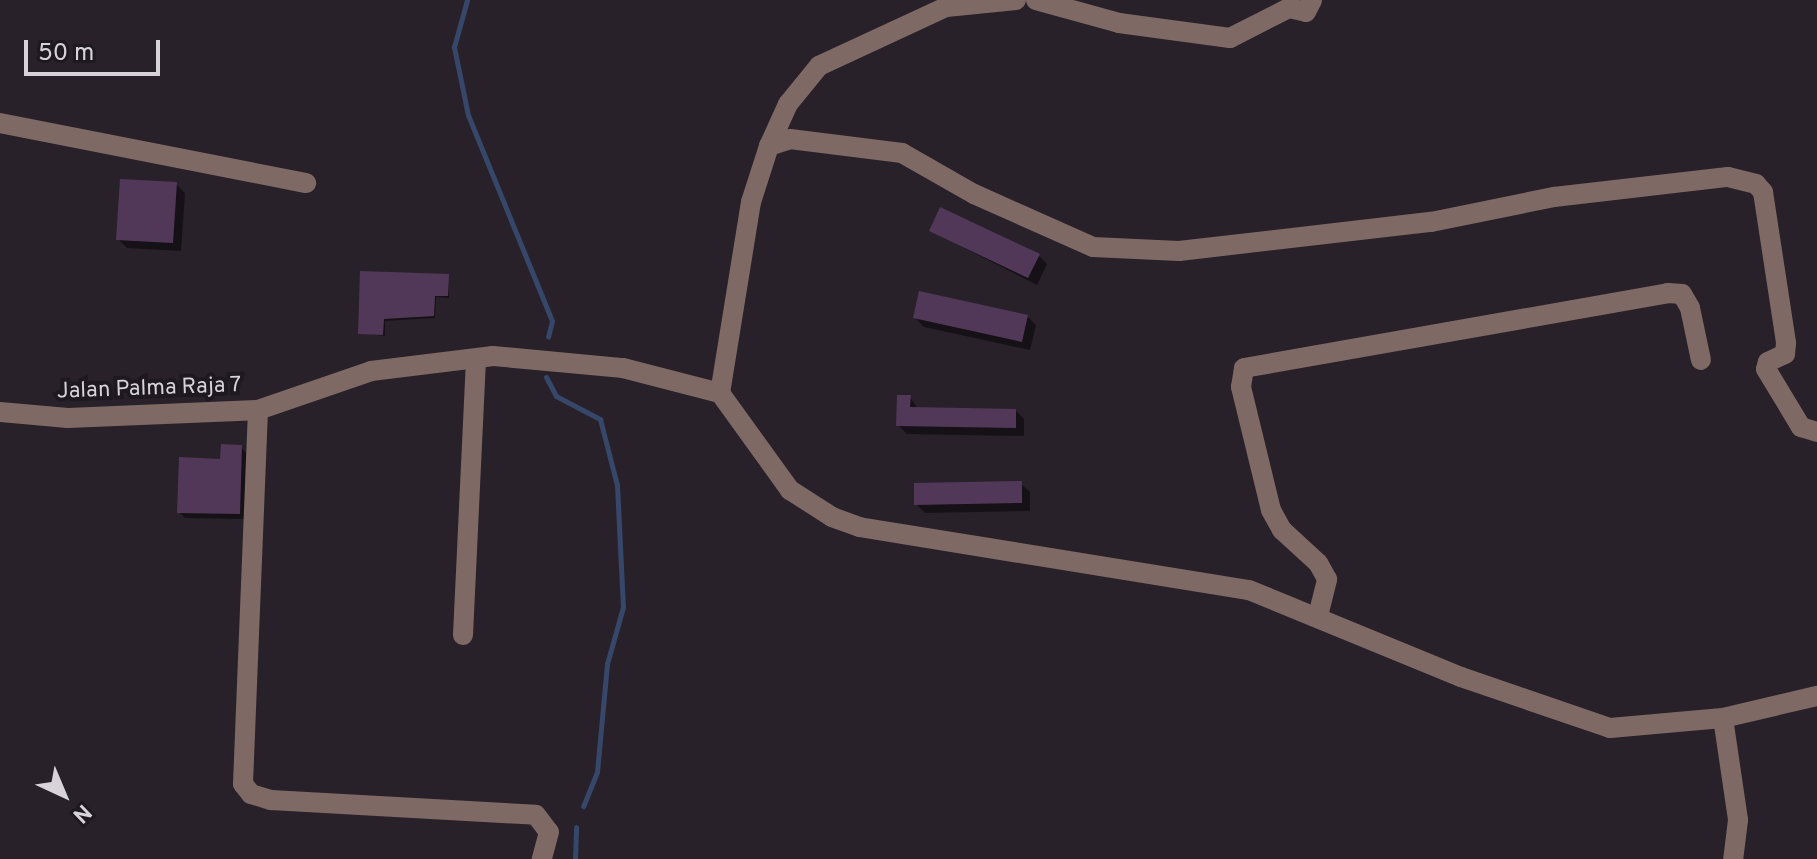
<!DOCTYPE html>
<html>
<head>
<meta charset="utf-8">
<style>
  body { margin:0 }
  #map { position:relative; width:1817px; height:859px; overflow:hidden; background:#28212a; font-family:Overpass,sans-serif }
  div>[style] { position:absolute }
  .shadow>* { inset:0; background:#0007 }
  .stream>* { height:5px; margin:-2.5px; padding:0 2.5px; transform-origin:2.5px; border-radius:2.5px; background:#36476a }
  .building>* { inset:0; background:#523858 }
  .minor>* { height:20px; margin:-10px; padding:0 10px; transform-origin:10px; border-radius:10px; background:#7f6965 }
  span { translate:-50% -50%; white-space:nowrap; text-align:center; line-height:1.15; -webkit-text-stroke:8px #1e1820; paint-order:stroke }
  .street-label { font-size:22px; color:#d7d3d9 }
  .north { position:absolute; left:24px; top:755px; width:80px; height:80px; -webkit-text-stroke:6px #1e1820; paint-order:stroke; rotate:136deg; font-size:22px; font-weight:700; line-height:32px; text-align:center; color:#d7d3d9 }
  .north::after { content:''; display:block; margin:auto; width:28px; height:36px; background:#d7d3d9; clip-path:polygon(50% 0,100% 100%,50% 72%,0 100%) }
  .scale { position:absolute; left:24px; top:40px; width:136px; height:36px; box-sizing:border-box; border:4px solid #d7d3d9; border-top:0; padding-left:10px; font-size:24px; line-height:28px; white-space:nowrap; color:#d7d3d9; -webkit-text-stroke:6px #1e1820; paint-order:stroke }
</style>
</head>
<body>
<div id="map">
  <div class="shadow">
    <div style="clip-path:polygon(176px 184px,185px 193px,181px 251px,127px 248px,118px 239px)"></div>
    <div style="clip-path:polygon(931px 231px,1038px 255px,1047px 264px,1037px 285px)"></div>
    <div style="clip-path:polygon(448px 276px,449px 298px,436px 297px,435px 318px,385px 321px,385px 336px,360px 333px)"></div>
    <div style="clip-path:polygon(1027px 316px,1036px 325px,1030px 350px,924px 327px,915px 318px)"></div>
    <div style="clip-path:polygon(910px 397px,918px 409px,1016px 411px,1024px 419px,1024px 436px,907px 434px,898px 425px)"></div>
    <div style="clip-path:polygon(241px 447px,246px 453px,245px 519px,185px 518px,179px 512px,222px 461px)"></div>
    <div style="clip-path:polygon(1021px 484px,1030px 492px,1030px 511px,925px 513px,916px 504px)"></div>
  </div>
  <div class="stream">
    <div style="left:467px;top:0;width:49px;rotate:105.5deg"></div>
    <div style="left:454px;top:47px;width:69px;rotate:78.4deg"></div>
    <div style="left:468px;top:115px;width:222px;rotate:67.8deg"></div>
    <div style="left:552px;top:321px;width:16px;rotate:104deg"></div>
    <div style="left:546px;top:377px;width:21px;rotate:62deg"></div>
    <div style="left:556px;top:396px;width:50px;rotate:27.6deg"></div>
    <div style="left:600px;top:419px;width:68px;rotate:75.6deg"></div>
    <div style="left:617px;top:485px;width:122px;rotate:87.2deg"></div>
    <div style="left:623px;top:607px;width:59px;rotate:105.7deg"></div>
    <div style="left:607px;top:664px;width:108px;rotate:95.3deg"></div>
    <div style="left:597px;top:772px;width:37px;rotate:112deg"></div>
    <div style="left:575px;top:859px;width:32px;rotate:-88deg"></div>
  </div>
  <div class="building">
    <div style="clip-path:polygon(120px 179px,177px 182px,173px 243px,116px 240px)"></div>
    <div style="clip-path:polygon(940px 207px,1040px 254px,1028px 278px,929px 231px)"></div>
    <div style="clip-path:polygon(360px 271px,449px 274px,448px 296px,435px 296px,434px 316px,384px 319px,383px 335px,358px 334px)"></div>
    <div style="clip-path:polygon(919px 291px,1028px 315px,1022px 342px,913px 318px)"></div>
    <div style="clip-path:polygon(897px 395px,911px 395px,910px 407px,1016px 409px,1016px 428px,896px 426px)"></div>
    <div style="clip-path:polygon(221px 444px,242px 445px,240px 514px,177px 513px,179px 457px,220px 459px)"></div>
    <div style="clip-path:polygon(1022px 481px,1022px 503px,914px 505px,914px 483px)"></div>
  </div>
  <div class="minor">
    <div style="left:1016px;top:0;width:70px;rotate:174.3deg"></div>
    <div style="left:946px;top:7px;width:140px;rotate:155.1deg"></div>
    <div style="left:819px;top:66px;width:49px;rotate:129.2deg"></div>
    <div style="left:788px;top:104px;width:46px;rotate:114.3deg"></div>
    <div style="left:769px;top:146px;width:22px;rotate:-18deg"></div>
    <div style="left:790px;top:139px;width:113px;rotate:7.1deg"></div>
    <div style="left:902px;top:153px;width:83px;rotate:29.7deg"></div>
    <div style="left:974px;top:194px;width:130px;rotate:24deg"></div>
    <div style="left:1093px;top:247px;width:86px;rotate:2.7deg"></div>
    <div style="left:1179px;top:251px;width:254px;rotate:-6.6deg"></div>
    <div style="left:1431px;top:222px;width:126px;rotate:-11.5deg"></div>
    <div style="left:1554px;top:197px;width:175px;rotate:-6.6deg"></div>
    <div style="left:1728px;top:177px;width:29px;rotate:14deg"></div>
    <div style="left:1756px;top:184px;width:11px;rotate:49deg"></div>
    <div style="left:1763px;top:192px;width:153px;rotate:81.3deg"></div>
    <div style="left:1786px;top:343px;width:11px;rotate:95deg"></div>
    <div style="left:1785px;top:354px;width:19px;rotate:155deg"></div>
    <div style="left:1768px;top:362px;width:7px;rotate:106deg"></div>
    <div style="left:1766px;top:369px;width:68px;rotate:58.9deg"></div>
    <div style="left:1801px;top:427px;width:17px;rotate:17deg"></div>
    <div style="left:1036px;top:0;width:86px;rotate:15.5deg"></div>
    <div style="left:1119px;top:23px;width:112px;rotate:7.7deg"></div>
    <div style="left:1230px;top:38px;width:66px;rotate:-27deg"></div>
    <div style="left:1289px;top:8px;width:17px;rotate:13deg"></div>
    <div style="left:1306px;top:12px;width:13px;rotate:-63deg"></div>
    <div style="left:0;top:123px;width:312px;rotate:11.1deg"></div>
    <div style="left:769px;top:146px;width:59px;rotate:107.8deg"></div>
    <div style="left:751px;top:202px;width:193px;rotate:99.2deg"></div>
    <div style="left:720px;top:393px;width:120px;rotate:54.2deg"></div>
    <div style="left:790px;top:490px;width:50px;rotate:32.7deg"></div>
    <div style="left:832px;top:517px;width:29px;rotate:20deg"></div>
    <div style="left:859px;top:527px;width:395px;rotate:9.2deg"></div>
    <div style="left:1249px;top:590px;width:229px;rotate:22.3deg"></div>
    <div style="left:1461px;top:677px;width:157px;rotate:18.9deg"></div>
    <div style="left:1610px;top:728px;width:113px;rotate:-5.1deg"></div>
    <div style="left:1723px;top:718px;width:97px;rotate:-13.2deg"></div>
    <div style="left:258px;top:410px;width:374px;rotate:92.3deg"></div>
    <div style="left:243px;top:784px;width:13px;rotate:51deg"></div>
    <div style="left:251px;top:794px;width:21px;rotate:17deg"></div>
    <div style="left:271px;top:800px;width:265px;rotate:3.2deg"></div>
    <div style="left:536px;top:815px;width:21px;rotate:53deg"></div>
    <div style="left:549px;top:832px;width:28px;rotate:105deg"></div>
    <div style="left:0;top:412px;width:68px;rotate:5deg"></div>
    <div style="left:68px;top:418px;width:190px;rotate:-2.4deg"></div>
    <div style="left:258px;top:410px;width:120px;rotate:-19deg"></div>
    <div style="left:371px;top:371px;width:123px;rotate:-7deg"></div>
    <div style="left:493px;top:356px;width:131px;rotate:5.3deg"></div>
    <div style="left:623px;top:368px;width:100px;rotate:14.5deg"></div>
    <div style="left:1318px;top:616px;width:38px;rotate:-76deg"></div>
    <div style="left:1327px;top:579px;width:18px;rotate:-119deg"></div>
    <div style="left:1318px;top:563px;width:49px;rotate:-137.5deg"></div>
    <div style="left:1282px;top:530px;width:23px;rotate:-119deg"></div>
    <div style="left:1271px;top:510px;width:127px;rotate:-103.7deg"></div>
    <div style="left:1241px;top:387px;width:19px;rotate:-81deg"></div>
    <div style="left:1244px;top:368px;width:431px;rotate:-10deg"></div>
    <div style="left:1668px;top:293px;width:14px;rotate:4deg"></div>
    <div style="left:1682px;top:294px;width:16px;rotate:60deg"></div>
    <div style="left:1690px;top:308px;width:53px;rotate:78.1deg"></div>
    <div style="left:463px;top:635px;width:274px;rotate:-87.3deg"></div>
    <div style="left:1723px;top:718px;width:103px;rotate:81.6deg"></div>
    <div style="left:1738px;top:820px;width:39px;rotate:97deg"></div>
  </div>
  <div class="street-label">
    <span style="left:149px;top:389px;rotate:-2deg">Jalan Palma Raja 7</span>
  </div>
  <div class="north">N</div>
  <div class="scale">50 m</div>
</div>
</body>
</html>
